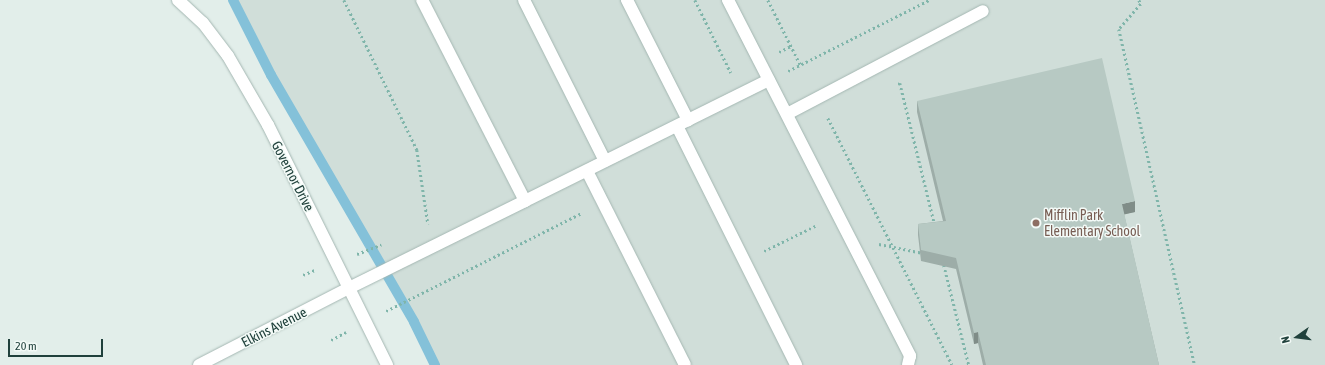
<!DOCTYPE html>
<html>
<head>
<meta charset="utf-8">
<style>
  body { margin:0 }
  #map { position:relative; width:1325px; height:365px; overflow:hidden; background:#e2eeea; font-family:"Asap Condensed",sans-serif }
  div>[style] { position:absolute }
  .built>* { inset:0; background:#d0ded9 }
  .stream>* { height:10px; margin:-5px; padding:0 5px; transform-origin:5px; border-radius:5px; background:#84c1d9 }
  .path>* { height:2.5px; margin-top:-1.25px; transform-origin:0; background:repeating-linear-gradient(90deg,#7fb5aa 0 2px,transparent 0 5px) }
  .roads { filter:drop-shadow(0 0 1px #a4b7b2) drop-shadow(0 0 1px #a4b7b2) }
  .service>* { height:12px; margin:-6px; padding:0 6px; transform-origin:6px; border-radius:6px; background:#fff }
  .minor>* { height:12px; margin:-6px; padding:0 6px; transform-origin:6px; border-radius:6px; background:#fff }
  .wall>* { inset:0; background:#9dada8 }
  .shaded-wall>* { inset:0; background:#808d88 }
  .building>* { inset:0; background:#b7c9c3 }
  .dots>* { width:11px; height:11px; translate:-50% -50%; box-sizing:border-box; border:2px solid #f3faf7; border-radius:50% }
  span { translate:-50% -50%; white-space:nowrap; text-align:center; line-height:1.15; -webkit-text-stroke:3px #f3faf7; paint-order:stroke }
  .street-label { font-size:14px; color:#20413c }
  .education-label { font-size:14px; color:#785e54 }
  .left { translate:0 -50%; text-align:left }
  .north { position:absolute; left:1277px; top:317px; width:40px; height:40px; -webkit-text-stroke:3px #f3faf7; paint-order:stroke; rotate:256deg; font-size:11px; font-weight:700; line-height:16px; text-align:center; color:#20413c }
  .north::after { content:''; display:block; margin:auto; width:14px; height:18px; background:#20413c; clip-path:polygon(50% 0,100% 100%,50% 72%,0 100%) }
  .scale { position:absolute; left:8px; top:339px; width:95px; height:18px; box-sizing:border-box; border:2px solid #20413c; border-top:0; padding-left:5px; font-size:12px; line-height:14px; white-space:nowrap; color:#20413c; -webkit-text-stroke:3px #f3faf7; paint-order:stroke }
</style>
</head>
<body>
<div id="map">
  <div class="built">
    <div style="clip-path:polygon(233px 0,1325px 0,1325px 365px,435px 365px)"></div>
  </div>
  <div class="stream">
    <div style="left:233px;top:0;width:84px;rotate:63.1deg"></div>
    <div style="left:271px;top:75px;width:285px;rotate:59.9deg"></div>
    <div style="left:414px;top:322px;width:48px;rotate:64deg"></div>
  </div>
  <div class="path">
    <div style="left:344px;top:0;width:167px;rotate:64deg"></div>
    <div style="left:417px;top:150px;width:75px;rotate:81.5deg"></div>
    <div style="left:695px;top:0;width:81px;rotate:63.7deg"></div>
    <div style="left:768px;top:0;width:72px;rotate:63.4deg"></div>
    <div style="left:1139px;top:0;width:4px;rotate:63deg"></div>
    <div style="left:1141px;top:4px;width:33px;rotate:131deg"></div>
    <div style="left:1119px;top:29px;width:344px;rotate:77.3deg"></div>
    <div style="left:779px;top:52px;width:13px;rotate:-27deg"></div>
    <div style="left:788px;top:71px;width:158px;rotate:-26.7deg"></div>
    <div style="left:898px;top:84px;width:2px;rotate:-27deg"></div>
    <div style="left:900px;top:83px;width:146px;rotate:76.2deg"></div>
    <div style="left:828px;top:118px;width:276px;rotate:63.3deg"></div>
    <div style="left:879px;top:244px;width:45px;rotate:11.6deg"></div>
    <div style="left:764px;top:251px;width:59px;rotate:-26.1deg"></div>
    <div style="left:357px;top:254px;width:26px;rotate:-21deg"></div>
    <div style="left:944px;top:265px;width:103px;rotate:76deg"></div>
    <div style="left:303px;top:275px;width:13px;rotate:-23deg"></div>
    <div style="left:386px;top:311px;width:219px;rotate:-26.6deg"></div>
    <div style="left:331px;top:340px;width:17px;rotate:-28deg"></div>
  </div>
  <div class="roads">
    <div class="service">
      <div style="left:524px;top:0;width:180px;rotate:63.3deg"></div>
      <div style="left:627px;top:0;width:135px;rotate:63.1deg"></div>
      <div style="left:728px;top:0;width:400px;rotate:62.9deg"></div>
      <div style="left:910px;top:356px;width:9px;rotate:103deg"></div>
      <div style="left:787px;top:114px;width:221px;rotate:-27.7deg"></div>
      <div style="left:677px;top:126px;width:267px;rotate:63.5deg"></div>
      <div style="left:587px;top:171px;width:217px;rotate:63.2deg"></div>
      <div style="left:525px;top:201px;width:272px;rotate:-26.4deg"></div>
      <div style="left:349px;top:288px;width:196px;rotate:-26.3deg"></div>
      <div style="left:525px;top:201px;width:226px;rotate:-117.1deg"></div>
    </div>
    <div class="minor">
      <div style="left:178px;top:0;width:34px;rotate:43deg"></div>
      <div style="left:203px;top:23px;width:41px;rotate:52.9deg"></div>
      <div style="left:228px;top:56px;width:80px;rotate:59.9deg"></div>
      <div style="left:268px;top:125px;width:268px;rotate:63.6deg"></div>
      <div style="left:199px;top:365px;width:169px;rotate:-27.2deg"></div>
    </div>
  </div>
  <div class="wall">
    <div style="clip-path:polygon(917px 101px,1135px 212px,1124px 214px,1159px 365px,983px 365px,978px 343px,974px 344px,956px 269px,921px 261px,918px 235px,918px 224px,943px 221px,917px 112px)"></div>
  </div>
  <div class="shaded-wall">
    <div style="clip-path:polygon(1135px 201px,1135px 212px,1122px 215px,1122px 204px)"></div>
    <div style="clip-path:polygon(978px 332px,978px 343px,974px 344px,974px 333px)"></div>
  </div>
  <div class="building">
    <div style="clip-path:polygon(1102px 58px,1135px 201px,1122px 204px,1159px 365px,986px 365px,978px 332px,974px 333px,956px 258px,921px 250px,918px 224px,946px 221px,917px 101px)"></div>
  </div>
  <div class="dots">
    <div style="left:1036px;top:223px;background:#8d6e63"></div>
  </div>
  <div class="street-label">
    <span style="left:293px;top:176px;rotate:63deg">Governor Drive</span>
    <span style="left:274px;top:327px;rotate:-27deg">Elkins Avenue</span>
  </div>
  <div class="education-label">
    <span class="left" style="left:1044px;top:223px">Mifflin Park<br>Elementary School</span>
  </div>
  <div class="north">N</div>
  <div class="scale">20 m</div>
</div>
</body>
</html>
